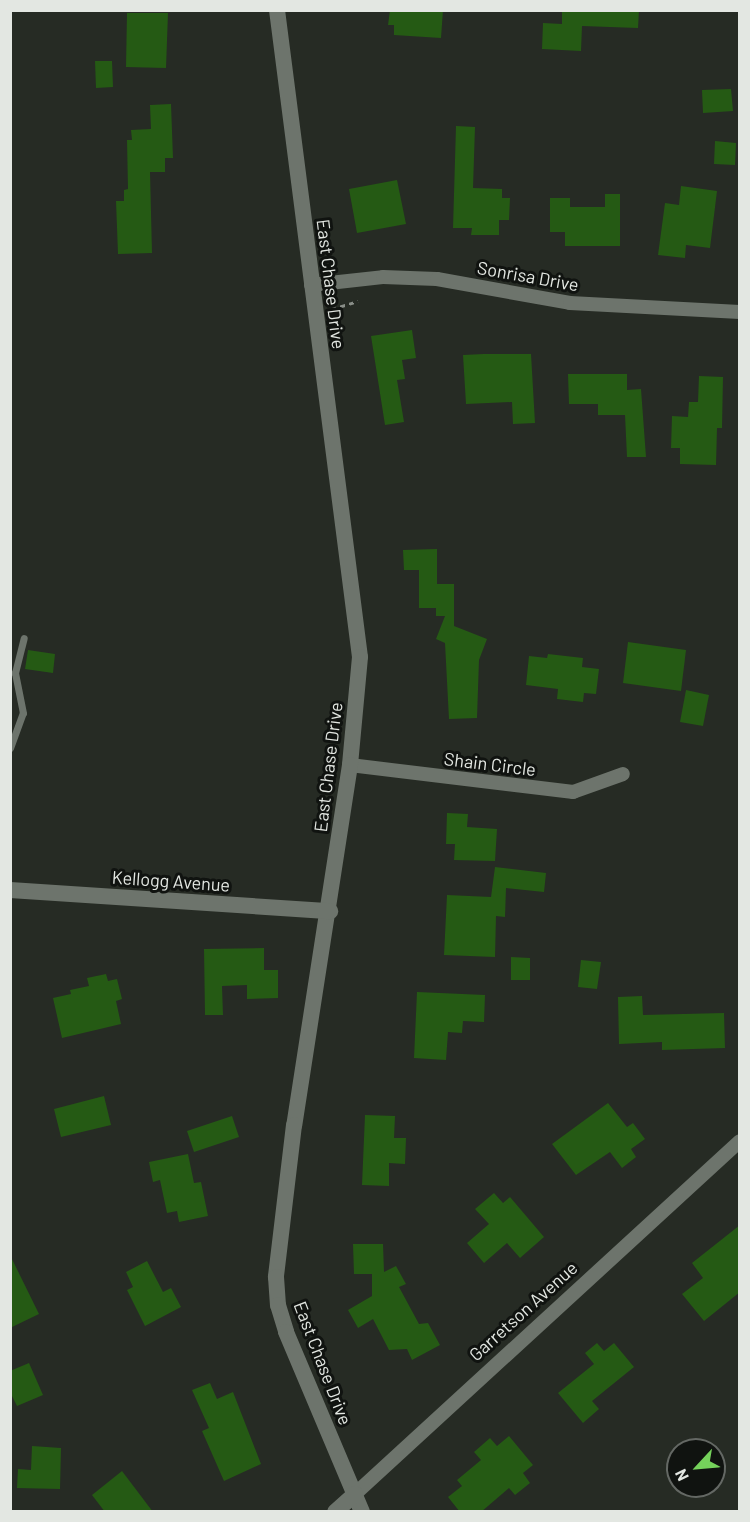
<!DOCTYPE html>
<html>
<head>
<meta charset="utf-8">
<style>
  body { margin:0 }
  #map { position:relative; width:750px; height:1522px; overflow:hidden; background:#262b24; font-family:Barlow,sans-serif }
  div>[style] { position:absolute }
  .building>* { inset:0; background:#255a14 }
  .path>* { height:3px; margin-top:-1.5px; transform-origin:0; background:repeating-linear-gradient(90deg,#898e88 0 4.5px,transparent 0 9px) }
  .service>* { height:7px; margin:-3.5px; padding:0 3.5px; transform-origin:3.5px; border-radius:3.5px; background:#6d746c }
  .minor>* { height:14px; margin:-7px; padding:0 7px; transform-origin:7px; border-radius:7px; background:#6d746c }
  .tertiary>* { height:16px; margin:-8px; padding:0 8px; transform-origin:8px; border-radius:8px; background:#6d746c }
  span { translate:-50% -50%; white-space:nowrap; text-align:center; line-height:1.15; -webkit-text-stroke:6px #101310; paint-order:stroke }
  .street-label { font-size:18px; color:#e3e7e2 }
  .frame { position:absolute; inset:0; border:12px solid #e3e7e2; pointer-events:none }
  .north { position:absolute; left:666px; top:1438px; width:60px; height:60px; box-sizing:border-box; background:#101310; border:2px solid #646864; border-radius:50%; rotate:244deg; font-size:16px; font-weight:700; line-height:24px; text-align:center; color:#e3e7e2 }
  .north::after { content:''; display:block; margin:auto; width:21px; height:27px; background:#75d25b; clip-path:polygon(50% 0,100% 100%,50% 72%,0 100%) }
</style>
</head>
<body>
<div id="map">
  <div class="building">
    <div style="clip-path:polygon(390px 10px,443px 10px,441px 38px,394px 35px,394px 25px,388px 25px)"></div>
    <div style="clip-path:polygon(562px 10px,639px 10px,638px 28px,582px 26px,581px 51px,542px 49px,543px 23px,562px 24px)"></div>
    <div style="clip-path:polygon(127px 13px,168px 13px,166px 68px,126px 67px)"></div>
    <div style="clip-path:polygon(95px 61px,112px 61px,113px 87px,96px 88px)"></div>
    <div style="clip-path:polygon(731px 89px,733px 111px,703px 113px,702px 90px)"></div>
    <div style="clip-path:polygon(171px 104px,173px 158px,165px 158px,165px 172px,150px 172px,152px 253px,118px 254px,116px 201px,124px 201px,124px 190px,128px 189px,127px 140px,132px 140px,131px 130px,151px 129px,150px 105px)"></div>
    <div style="clip-path:polygon(456px 126px,475px 127px,473px 188px,502px 189px,502px 198px,510px 198px,509px 220px,499px 220px,499px 235px,471px 235px,472px 228px,453px 228px)"></div>
    <div style="clip-path:polygon(715px 141px,736px 143px,735px 165px,714px 164px)"></div>
    <div style="clip-path:polygon(397px 180px,406px 224px,357px 233px,349px 189px)"></div>
    <div style="clip-path:polygon(681px 186px,717px 191px,710px 248px,686px 245px,685px 258px,658px 255px,665px 203px,679px 205px)"></div>
    <div style="clip-path:polygon(605px 194px,620px 194px,620px 246px,565px 246px,565px 232px,550px 232px,550px 198px,570px 198px,570px 207px,605px 207px)"></div>
    <div style="clip-path:polygon(412px 330px,416px 358px,402px 360px,405px 379px,397px 380px,404px 422px,385px 425px,371px 336px)"></div>
    <div style="clip-path:polygon(484px 354px,531px 354px,535px 423px,513px 424px,512px 402px,466px 404px,463px 355px)"></div>
    <div style="clip-path:polygon(568px 374px,627px 374px,627px 390px,641px 389px,646px 457px,627px 457px,625px 415px,598px 415px,598px 404px,569px 404px)"></div>
    <div style="clip-path:polygon(699px 376px,723px 377px,722px 428px,717px 428px,716px 465px,680px 464px,680px 448px,671px 448px,672px 416px,688px 417px,689px 402px,698px 402px)"></div>
    <div style="clip-path:polygon(437px 549px,437px 584px,454px 584px,454px 626px,487px 639px,479px 660px,477px 718px,449px 719px,445px 643px,436px 639px,445px 616px,436px 616px,436px 608px,419px 608px,419px 570px,404px 570px,403px 550px)"></div>
    <div style="clip-path:polygon(628px 642px,686px 650px,681px 691px,623px 683px)"></div>
    <div style="clip-path:polygon(28px 650px,55px 654px,53px 673px,25px 669px)"></div>
    <div style="clip-path:polygon(548px 654px,583px 658px,582px 667px,599px 669px,596px 694px,584px 693px,583px 702px,557px 699px,558px 689px,526px 685px,529px 656px,547px 658px)"></div>
    <div style="clip-path:polygon(686px 690px,709px 695px,703px 726px,680px 722px)"></div>
    <div style="clip-path:polygon(447px 813px,468px 814px,467px 827px,497px 829px,495px 861px,454px 860px,455px 844px,446px 844px)"></div>
    <div style="clip-path:polygon(495px 867px,546px 873px,544px 892px,506px 888px,505px 917px,496px 916px,495px 957px,444px 955px,447px 895px,491px 897px)"></div>
    <div style="clip-path:polygon(264px 948px,264px 970px,278px 970px,278px 998px,247px 999px,247px 985px,222px 986px,223px 1015px,205px 1015px,204px 949px)"></div>
    <div style="clip-path:polygon(511px 957px,530px 958px,530px 980px,511px 980px)"></div>
    <div style="clip-path:polygon(581px 960px,601px 962px,597px 989px,578px 987px)"></div>
    <div style="clip-path:polygon(106px 974px,108px 981px,117px 979px,122px 999px,116px 1001px,121px 1024px,62px 1038px,53px 998px,71px 994px,70px 990px,89px 986px,87px 978px)"></div>
    <div style="clip-path:polygon(417px 992px,485px 995px,484px 1022px,463px 1021px,462px 1033px,448px 1032px,446px 1060px,414px 1058px)"></div>
    <div style="clip-path:polygon(642px 996px,643px 1015px,724px 1013px,725px 1048px,662px 1050px,662px 1042px,619px 1044px,618px 997px)"></div>
    <div style="clip-path:polygon(104px 1096px,111px 1125px,61px 1137px,54px 1109px)"></div>
    <div style="clip-path:polygon(608px 1103px,627px 1127px,633px 1123px,645px 1139px,631px 1149px,636px 1157px,622px 1168px,610px 1152px,576px 1175px,552px 1144px)"></div>
    <div style="clip-path:polygon(365px 1115px,395px 1116px,394px 1138px,406px 1138px,405px 1164px,389px 1163px,389px 1186px,362px 1185px)"></div>
    <div style="clip-path:polygon(232px 1116px,239px 1137px,194px 1152px,187px 1131px)"></div>
    <div style="clip-path:polygon(188px 1154px,194px 1183px,201px 1182px,208px 1216px,179px 1222px,177px 1211px,167px 1213px,160px 1180px,153px 1182px,149px 1162px)"></div>
    <div style="clip-path:polygon(494px 1193px,503px 1203px,510px 1197px,544px 1237px,520px 1258px,507px 1243px,484px 1263px,467px 1243px,489px 1224px,475px 1209px)"></div>
    <div style="clip-path:polygon(740px 1225px,740px 1292px,704px 1321px,682px 1294px,703px 1278px,692px 1263px)"></div>
    <div style="clip-path:polygon(353px 1244px,383px 1244px,384px 1272px,396px 1266px,406px 1284px,399px 1287px,419px 1324px,428px 1323px,440px 1345px,412px 1360px,407px 1349px,389px 1350px,373px 1319px,358px 1328px,348px 1310px,372px 1296px,372px 1274px,354px 1274px)"></div>
    <div style="clip-path:polygon(10px 1255px,39px 1314px,10px 1328px)"></div>
    <div style="clip-path:polygon(147px 1261px,163px 1292px,171px 1288px,181px 1307px,145px 1326px,127px 1290px,133px 1287px,126px 1272px)"></div>
    <div style="clip-path:polygon(597px 1343px,604px 1351px,614px 1343px,634px 1367px,592px 1401px,599px 1409px,583px 1423px,558px 1393px,594px 1364px,585px 1353px)"></div>
    <div style="clip-path:polygon(29px 1363px,43px 1395px,17px 1406px,10px 1392px,10px 1371px)"></div>
    <div style="clip-path:polygon(210px 1383px,217px 1399px,233px 1392px,261px 1464px,224px 1481px,202px 1431px,209px 1428px,192px 1390px)"></div>
    <div style="clip-path:polygon(509px 1436px,533px 1465px,523px 1473px,530px 1483px,515px 1495px,509px 1488px,481px 1512px,460px 1512px,448px 1497px,462px 1486px,457px 1480px,481px 1460px,474px 1452px,490px 1438px,497px 1446px)"></div>
    <div style="clip-path:polygon(32px 1446px,61px 1448px,60px 1489px,17px 1488px,18px 1469px,31px 1470px)"></div>
    <div style="clip-path:polygon(122px 1471px,153px 1512px,105px 1512px,92px 1495px)"></div>
  </div>
  <div class="path">
    <div style="left:332px;top:309px;width:27px;rotate:-17deg"></div>
  </div>
  <div class="service">
    <div style="left:10px;top:748px;width:37px;rotate:-70deg"></div>
    <div style="left:23px;top:713px;width:41px;rotate:-101.3deg"></div>
    <div style="left:15px;top:673px;width:36px;rotate:-76deg"></div>
  </div>
  <div class="minor">
    <div style="left:311px;top:285px;width:72px;rotate:-6.3deg"></div>
    <div style="left:383px;top:277px;width:54px;rotate:2.1deg"></div>
    <div style="left:437px;top:279px;width:135px;rotate:10.2deg"></div>
    <div style="left:570px;top:303px;width:170px;rotate:3deg"></div>
    <div style="left:350px;top:765px;width:225px;rotate:6.9deg"></div>
    <div style="left:573px;top:792px;width:53px;rotate:-19.8deg"></div>
    <div style="left:355px;top:1494px;width:522px;rotate:-42.52deg"></div>
  </div>
  <div class="tertiary">
    <div style="left:277px;top:10px;width:652px;rotate:82.69deg"></div>
    <div style="left:360px;top:657px;width:108px;rotate:95.3deg"></div>
    <div style="left:350px;top:765px;width:364px;rotate:98.8deg"></div>
    <div style="left:294px;top:1125px;width:153px;rotate:96.8deg"></div>
    <div style="left:276px;top:1277px;width:28px;rotate:86deg"></div>
    <div style="left:278px;top:1305px;width:28px;rotate:73deg"></div>
    <div style="left:286px;top:1332px;width:195px;rotate:67.1deg"></div>
    <div style="left:10px;top:890px;width:321px;rotate:3.8deg"></div>
    <div style="left:335px;top:1512px;width:27px;rotate:-42deg"></div>
  </div>
  <div class="street-label">
    <span style="left:528px;top:276px;rotate:10deg">Sonrisa Drive</span>
    <span style="left:331px;top:284px;rotate:83deg">East Chase Drive</span>
    <span style="left:490px;top:764px;rotate:7deg">Shain Circle</span>
    <span style="left:328px;top:767px;rotate:-83deg">East Chase Drive</span>
    <span style="left:171px;top:881px;rotate:4deg">Kellogg Avenue</span>
    <span style="left:523px;top:1311px;rotate:-42deg">Garretson Avenue</span>
    <span style="left:323px;top:1363px;rotate:69deg">East Chase Drive</span>
  </div>
  <div class="frame"></div>
  <div class="north">N</div>
</div>
</body>
</html>
